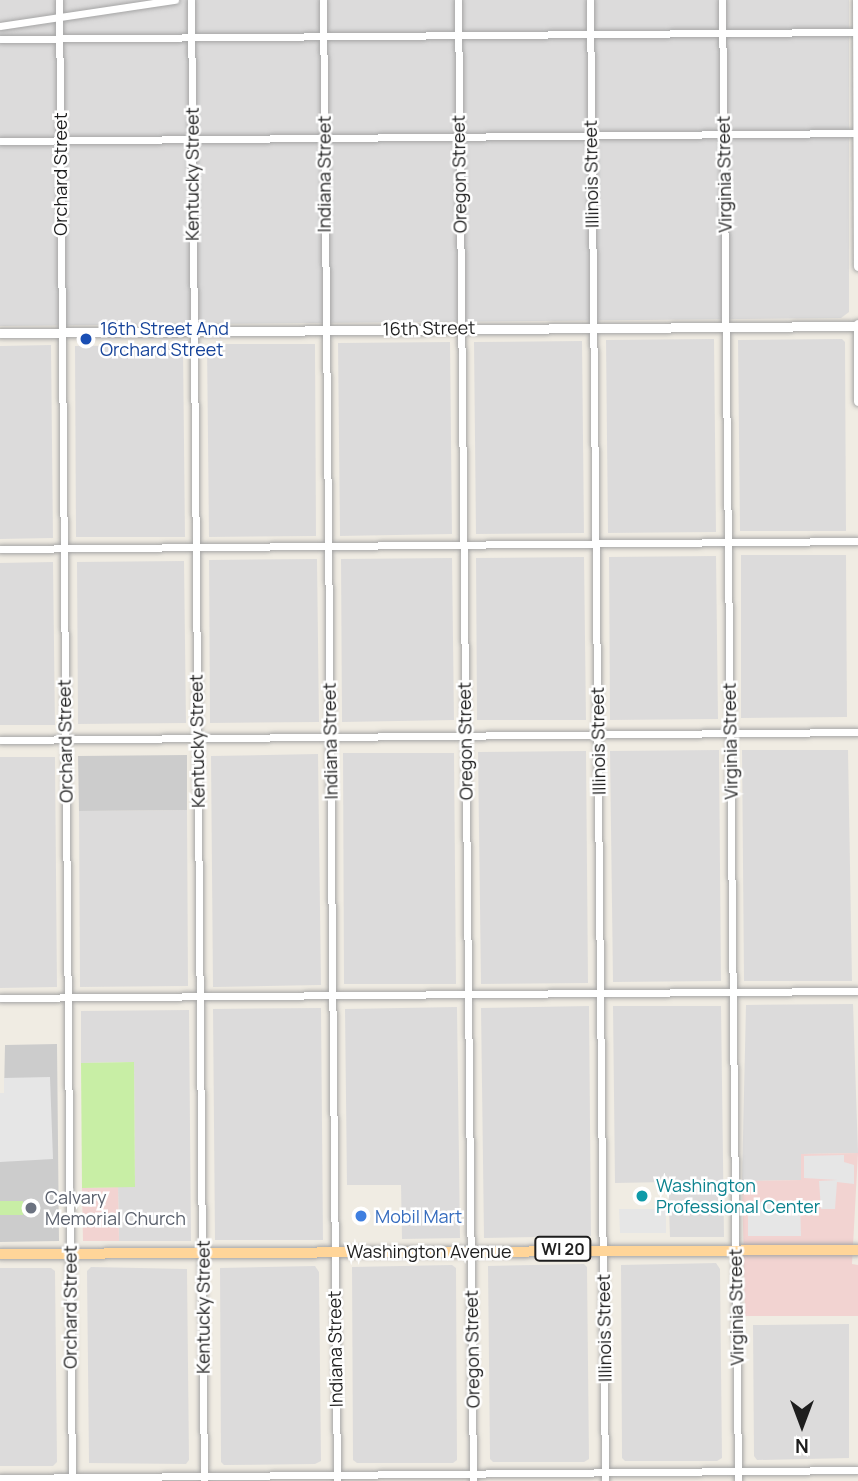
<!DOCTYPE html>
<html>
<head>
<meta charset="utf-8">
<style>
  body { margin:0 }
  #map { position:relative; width:858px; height:1481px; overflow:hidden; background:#f0ece3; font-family:Manrope,sans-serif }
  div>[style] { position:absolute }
  .residential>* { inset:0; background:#dcdbdb }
  .commercial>* { inset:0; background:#f2d3d1 }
  .religious>* { inset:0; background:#ccc }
  .grass>* { inset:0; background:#c8eea5 }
  .parking>* { inset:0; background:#e6e6e6 }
  .roads { filter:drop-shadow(0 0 2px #a5a5a5) drop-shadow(0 0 2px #a5a5a5) }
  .minor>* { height:7px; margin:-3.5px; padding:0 3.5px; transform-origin:3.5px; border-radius:3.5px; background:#fff }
  .tertiary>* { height:9px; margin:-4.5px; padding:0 4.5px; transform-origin:4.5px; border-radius:4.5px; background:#fff }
  .primary>* { height:10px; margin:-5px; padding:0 5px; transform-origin:5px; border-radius:5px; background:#ffd599 }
  .dots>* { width:19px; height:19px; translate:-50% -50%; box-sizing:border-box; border:4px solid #fff; border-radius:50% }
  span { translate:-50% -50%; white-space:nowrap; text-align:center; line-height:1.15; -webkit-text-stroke:5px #fff; paint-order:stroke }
  .shield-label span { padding:2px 5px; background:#fff; border:2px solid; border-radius:5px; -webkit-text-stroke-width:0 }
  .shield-label { font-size:16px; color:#1e1e1e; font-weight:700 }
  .street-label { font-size:18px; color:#1e1e1e }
  .transit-label { font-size:18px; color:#164399 }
  .left { translate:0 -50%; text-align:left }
  .culture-label { font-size:18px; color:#0d838f }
  .worship-label { font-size:18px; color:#5b616d }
  .shop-label { font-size:18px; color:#366cbe }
  .north { position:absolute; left:767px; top:1390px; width:70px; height:70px; -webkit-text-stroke:5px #fff; paint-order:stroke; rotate:180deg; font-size:19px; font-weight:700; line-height:28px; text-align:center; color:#1e1e1e }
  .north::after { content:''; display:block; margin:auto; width:24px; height:32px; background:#1e1e1e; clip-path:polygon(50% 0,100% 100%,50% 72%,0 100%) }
</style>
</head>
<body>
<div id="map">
  <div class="residential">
    <div style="clip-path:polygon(0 0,849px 0,849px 312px,841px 318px,0 326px)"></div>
    <div style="clip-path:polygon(714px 339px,716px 532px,608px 533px,606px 340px)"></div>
    <div style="clip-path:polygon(842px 339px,845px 342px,846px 531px,740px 531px,738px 340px)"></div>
    <div style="clip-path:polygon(582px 341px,584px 533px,476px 534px,474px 342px)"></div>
    <div style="clip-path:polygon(450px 342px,452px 534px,340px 536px,338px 343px)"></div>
    <div style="clip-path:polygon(207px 344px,315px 344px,316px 536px,209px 537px)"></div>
    <div style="clip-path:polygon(51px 345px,53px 538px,0 539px,0 346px)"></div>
    <div style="clip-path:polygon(183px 345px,185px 537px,76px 537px,75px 346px)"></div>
    <div style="clip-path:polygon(741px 555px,846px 555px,847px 717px,741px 718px)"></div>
    <div style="clip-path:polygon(716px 556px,718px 719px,610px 720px,609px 557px)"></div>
    <div style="clip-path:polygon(584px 557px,586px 720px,477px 720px,476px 558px)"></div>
    <div style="clip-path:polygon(452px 558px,454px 720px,342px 722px,341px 559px)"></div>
    <div style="clip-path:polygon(317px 559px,319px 722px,210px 723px,209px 560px)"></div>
    <div style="clip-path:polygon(184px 561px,186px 723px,78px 724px,77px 562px)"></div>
    <div style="clip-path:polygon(53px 562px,55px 725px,0 725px,0 563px)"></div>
    <div style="clip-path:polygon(719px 750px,721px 981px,613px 982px,610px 751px)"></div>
    <div style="clip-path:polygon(742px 750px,848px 750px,852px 981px,744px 981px)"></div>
    <div style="clip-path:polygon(586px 751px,588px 983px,481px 984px,478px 752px)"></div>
    <div style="clip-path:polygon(454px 753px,456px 984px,344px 984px,343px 753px)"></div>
    <div style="clip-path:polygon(318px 754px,321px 985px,213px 987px,211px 756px)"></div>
    <div style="clip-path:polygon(0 757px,55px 757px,57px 987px,0 988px)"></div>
    <div style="clip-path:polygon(187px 810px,188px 986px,80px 987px,79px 811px)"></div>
    <div style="clip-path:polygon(853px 1004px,858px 1153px,802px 1154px,802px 1180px,742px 1181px,746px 1005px)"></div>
    <div style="clip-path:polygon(589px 1006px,591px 1236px,484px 1238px,481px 1008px)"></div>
    <div style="clip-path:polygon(613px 1006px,721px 1006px,724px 1237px,670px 1237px,668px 1182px,615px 1183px)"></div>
    <div style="clip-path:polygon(457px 1007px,460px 1238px,402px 1239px,401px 1185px,347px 1185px,345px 1009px)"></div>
    <div style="clip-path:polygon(321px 1008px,323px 1240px,215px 1240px,213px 1009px)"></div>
    <div style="clip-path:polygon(189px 1010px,191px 1241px,119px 1241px,118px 1187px,135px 1187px,134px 1062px,81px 1063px,81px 1011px)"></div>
    <div style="clip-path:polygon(716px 1263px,720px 1269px,722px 1458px,717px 1461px,625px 1461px,622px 1458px,621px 1265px)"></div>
    <div style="clip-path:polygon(584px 1264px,587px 1267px,589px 1459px,584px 1462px,493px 1462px,490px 1459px,488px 1266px)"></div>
    <div style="clip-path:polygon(452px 1265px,456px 1268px,457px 1460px,453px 1463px,357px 1463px,353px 1460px,352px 1267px)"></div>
    <div style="clip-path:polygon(315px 1266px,319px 1272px,321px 1461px,315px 1464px,224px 1465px,221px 1462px,220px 1268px)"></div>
    <div style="clip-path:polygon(91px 1267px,187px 1269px,189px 1460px,186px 1464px,89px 1463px,87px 1271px)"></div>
    <div style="clip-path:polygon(0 1268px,51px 1268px,55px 1271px,57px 1462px,53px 1466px,0 1466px)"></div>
    <div style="clip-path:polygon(849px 1324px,849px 1458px,757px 1460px,754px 1456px,753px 1325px)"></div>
  </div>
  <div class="commercial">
    <div style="clip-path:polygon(858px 1153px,852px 1264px,858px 1265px,858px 1316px,745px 1316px,742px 1181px,801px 1180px,801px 1154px)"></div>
    <div style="clip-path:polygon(118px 1187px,119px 1241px,83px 1241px,82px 1188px)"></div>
  </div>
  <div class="religious">
    <div style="clip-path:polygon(187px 755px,187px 810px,79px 811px,78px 756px)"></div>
    <div style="clip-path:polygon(57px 1044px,59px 1241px,0 1242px,0 1093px,4px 1093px,5px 1045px)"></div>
  </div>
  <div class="grass">
    <div style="clip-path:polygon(134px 1062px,135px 1187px,82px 1188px,81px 1063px)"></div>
    <div style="clip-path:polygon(0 1201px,23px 1201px,23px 1215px,0 1215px)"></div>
  </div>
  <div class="parking">
    <div style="clip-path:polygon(50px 1077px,53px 1159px,0 1162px,0 1093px,4px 1093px,4px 1078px)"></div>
    <div style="clip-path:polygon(844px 1155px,844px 1162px,854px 1165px,854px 1184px,837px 1182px,835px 1209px,821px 1209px,819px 1181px,838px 1180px,804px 1178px,804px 1156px)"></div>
    <div style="clip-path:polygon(800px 1201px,801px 1236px,748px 1236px,748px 1202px)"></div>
    <div style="clip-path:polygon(619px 1209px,666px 1209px,666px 1233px,620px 1233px)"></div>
  </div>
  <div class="roads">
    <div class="minor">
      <div style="left:59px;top:0;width:1481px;rotate:89.5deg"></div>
      <div style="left:191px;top:0;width:1481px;rotate:89.5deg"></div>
      <div style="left:323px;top:0;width:1481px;rotate:89.46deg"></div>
      <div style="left:458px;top:0;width:1481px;rotate:89.42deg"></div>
      <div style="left:590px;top:0;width:1481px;rotate:89.42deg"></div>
      <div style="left:722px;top:0;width:1481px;rotate:89.38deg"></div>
      <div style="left:0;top:26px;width:177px;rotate:-8.5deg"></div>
      <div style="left:0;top:39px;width:858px;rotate:-0.47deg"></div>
      <div style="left:0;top:141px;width:858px;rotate:-0.53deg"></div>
      <div style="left:0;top:549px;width:858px;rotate:-0.53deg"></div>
      <div style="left:0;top:740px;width:858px;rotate:-0.53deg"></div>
      <div style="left:0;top:998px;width:858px;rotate:-0.47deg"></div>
      <div style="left:0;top:1478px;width:858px;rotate:-0.53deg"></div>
    </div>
    <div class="tertiary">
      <div style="left:857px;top:0;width:266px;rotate:89.8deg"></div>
      <div style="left:858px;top:324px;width:77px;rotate:90deg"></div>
      <div style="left:0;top:333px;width:858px;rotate:-0.47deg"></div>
    </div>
    <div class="primary">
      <div style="left:0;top:1254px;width:858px;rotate:-0.27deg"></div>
    </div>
  </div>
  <div class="dots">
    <div style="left:86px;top:339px;background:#1a4fb4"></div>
    <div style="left:642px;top:1196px;background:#0f9aa8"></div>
    <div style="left:31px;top:1208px;background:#6b7280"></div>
    <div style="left:361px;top:1216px;background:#3f7fe0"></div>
  </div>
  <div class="shield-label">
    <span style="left:563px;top:1249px">WI 20</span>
  </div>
  <div class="street-label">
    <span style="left:60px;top:174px;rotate:-90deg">Orchard Street</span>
    <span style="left:192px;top:174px;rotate:-90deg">Kentucky Street</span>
    <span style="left:324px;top:174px;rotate:-90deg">Indiana Street</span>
    <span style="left:459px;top:174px;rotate:-91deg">Oregon Street</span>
    <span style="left:591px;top:174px;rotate:-91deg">Illinois Street</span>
    <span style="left:724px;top:174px;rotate:-91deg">Virginia Street</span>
    <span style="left:429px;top:328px;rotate:-1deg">16th Street</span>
    <span style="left:65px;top:741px;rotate:-91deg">Orchard Street</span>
    <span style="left:197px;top:741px;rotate:-91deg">Kentucky Street</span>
    <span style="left:330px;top:741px;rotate:-91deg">Indiana Street</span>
    <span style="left:465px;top:741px;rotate:-91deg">Oregon Street</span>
    <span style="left:598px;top:741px;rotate:-91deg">Illinois Street</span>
    <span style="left:730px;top:741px;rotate:-91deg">Virginia Street</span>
    <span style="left:429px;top:1251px">Washington Avenue</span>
    <span style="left:70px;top:1307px;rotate:-90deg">Orchard Street</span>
    <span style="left:203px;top:1307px;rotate:-90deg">Kentucky Street</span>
    <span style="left:736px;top:1307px;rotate:-91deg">Virginia Street</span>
    <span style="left:604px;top:1328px;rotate:-91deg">Illinois Street</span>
    <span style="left:335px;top:1349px;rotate:-91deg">Indiana Street</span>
    <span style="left:472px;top:1349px;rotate:-91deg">Oregon Street</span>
  </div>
  <div class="transit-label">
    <span class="left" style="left:100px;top:339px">16th Street And<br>Orchard Street</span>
  </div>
  <div class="culture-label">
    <span class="left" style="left:656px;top:1196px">Washington<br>Professional Center</span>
  </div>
  <div class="worship-label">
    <span class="left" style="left:45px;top:1208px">Calvary<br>Memorial Church</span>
  </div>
  <div class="shop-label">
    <span class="left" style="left:375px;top:1216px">Mobil Mart</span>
  </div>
  <div class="north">N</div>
</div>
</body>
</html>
